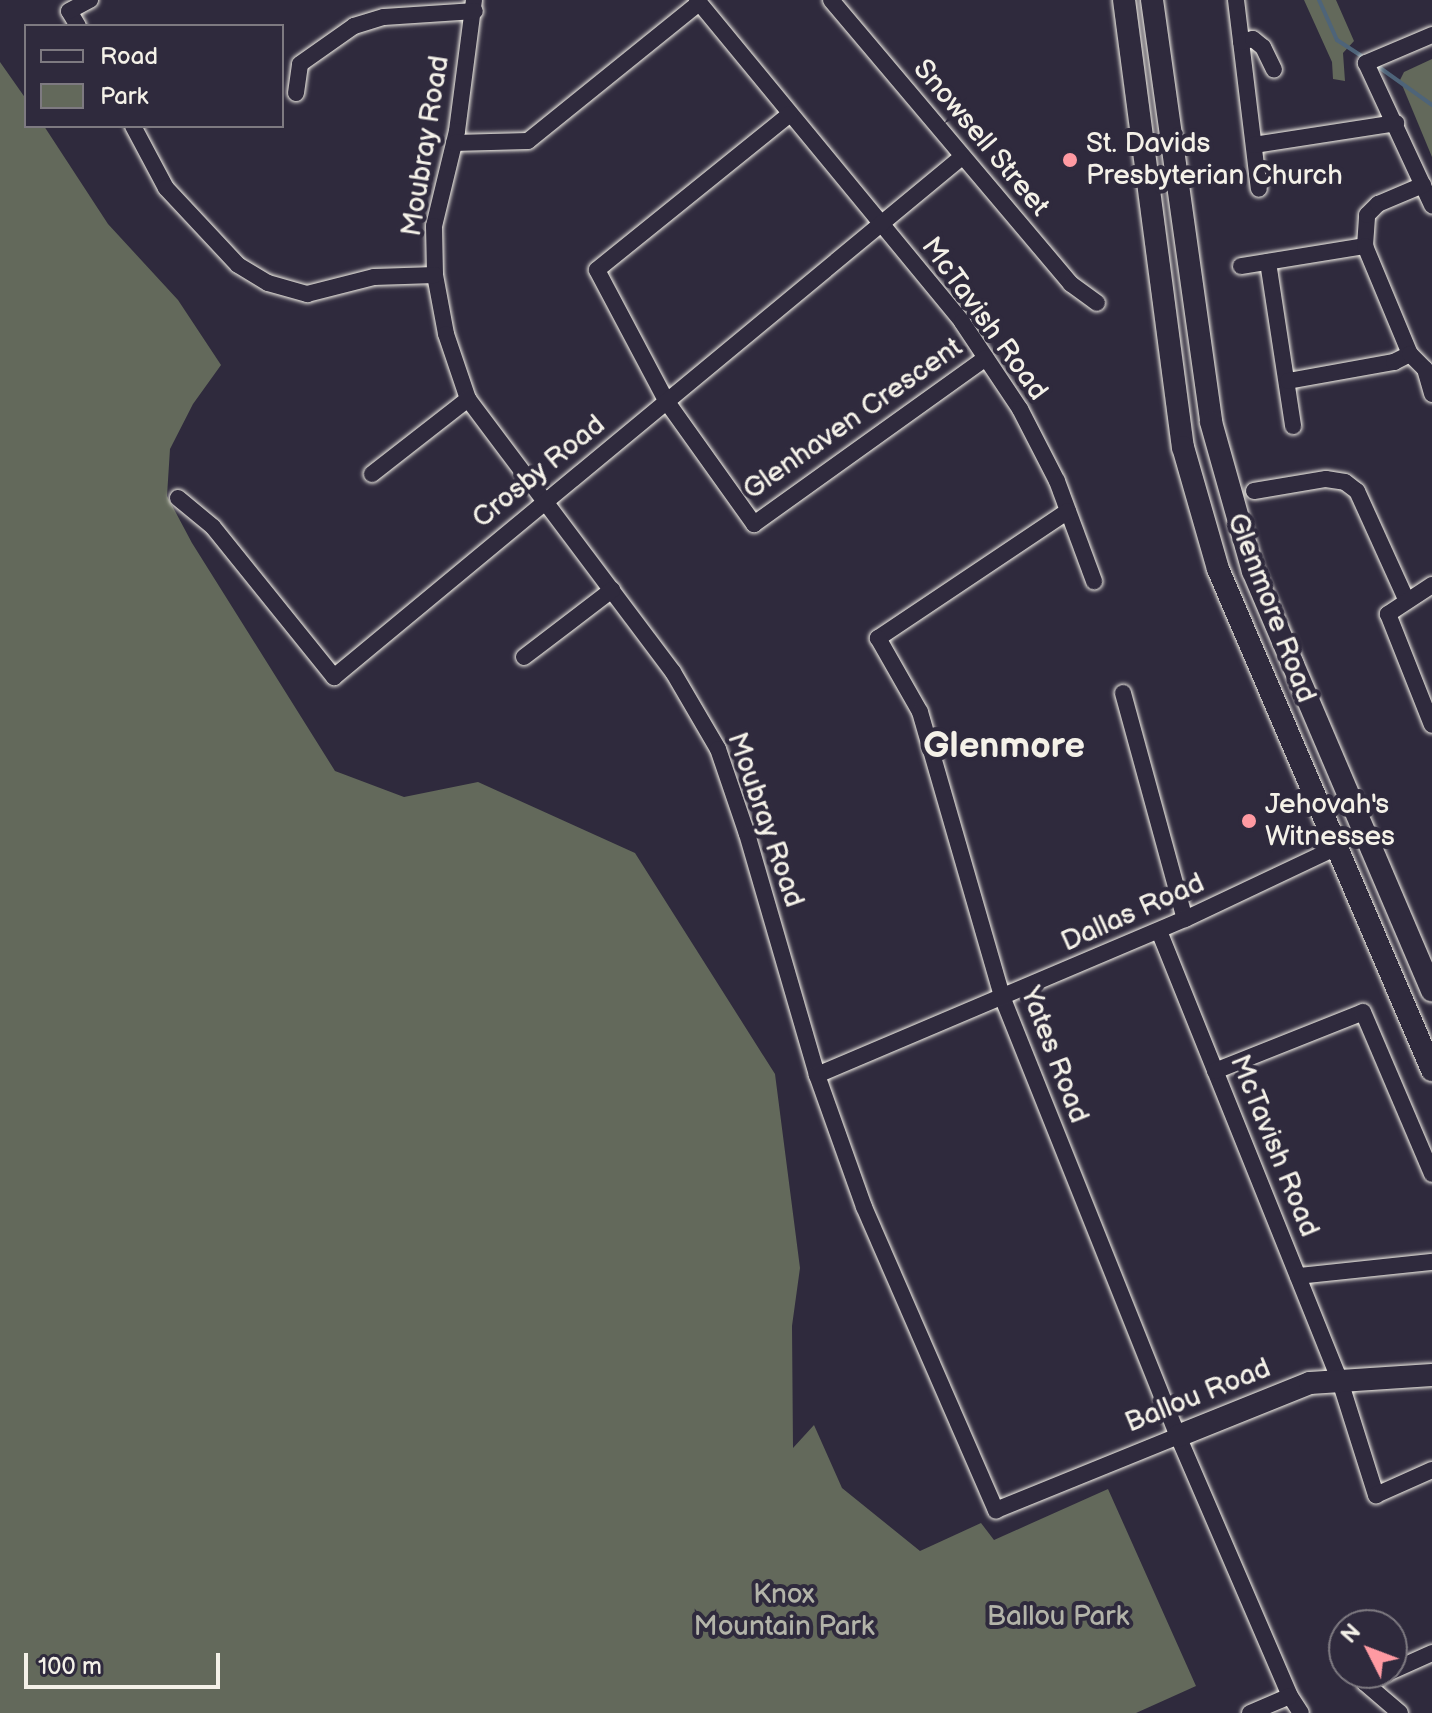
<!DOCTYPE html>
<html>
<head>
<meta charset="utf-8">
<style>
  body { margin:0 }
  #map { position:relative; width:1432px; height:1713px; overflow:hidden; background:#2f2a3d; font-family:"Balsamiq Sans",sans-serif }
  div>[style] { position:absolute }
  .green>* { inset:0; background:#63695b }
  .stream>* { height:4px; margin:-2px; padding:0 2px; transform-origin:2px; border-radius:2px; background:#4e6479 }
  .roads { filter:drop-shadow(0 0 2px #f4f1e8) drop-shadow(0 0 2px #f4f1e8) }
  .street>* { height:16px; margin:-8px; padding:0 8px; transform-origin:8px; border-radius:8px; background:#2f2a3d }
  .secondary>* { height:22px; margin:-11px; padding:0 11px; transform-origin:11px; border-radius:11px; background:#2f2a3d }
  .dots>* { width:22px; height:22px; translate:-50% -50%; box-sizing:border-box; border:4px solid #2f2a3d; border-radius:50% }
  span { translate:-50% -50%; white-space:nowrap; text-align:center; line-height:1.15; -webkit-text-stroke:8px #2f2a3d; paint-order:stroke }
  .street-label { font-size:28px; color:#f4f1e8 }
  .poi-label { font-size:28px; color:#f4f1e8 }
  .left { translate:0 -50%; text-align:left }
  .park-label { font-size:28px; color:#b3b4a9 }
  .district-label { font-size:36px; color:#f4f1e8; font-weight:700 }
  .legend { position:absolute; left:24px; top:24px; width:260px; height:104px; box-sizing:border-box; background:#2f2a3d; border:2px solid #7e7a81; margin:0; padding:10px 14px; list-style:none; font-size:24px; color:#f4f1e8 }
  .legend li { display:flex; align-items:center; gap:16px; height:40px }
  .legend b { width:40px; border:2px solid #7e7a81 }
  .north { position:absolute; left:1328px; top:1609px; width:80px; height:80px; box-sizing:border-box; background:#2f2a3d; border:2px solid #7e7a81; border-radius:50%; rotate:312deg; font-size:22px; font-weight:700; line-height:32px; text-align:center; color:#f4f1e8 }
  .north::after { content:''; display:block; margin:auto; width:28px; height:36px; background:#ff9aa2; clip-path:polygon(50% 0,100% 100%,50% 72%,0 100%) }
  .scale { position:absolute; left:24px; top:1653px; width:196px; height:36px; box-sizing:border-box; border:4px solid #f4f1e8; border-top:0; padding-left:10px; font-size:24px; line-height:28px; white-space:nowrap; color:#f4f1e8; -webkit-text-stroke:6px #2f2a3d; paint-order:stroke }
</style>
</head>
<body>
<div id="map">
  <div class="green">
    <div style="clip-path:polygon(1304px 0,1336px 0,1354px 41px,1343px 53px,1345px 81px,1333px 79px,1332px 62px)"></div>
    <div style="clip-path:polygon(1432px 59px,1432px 157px,1400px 80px,1404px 72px)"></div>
    <div style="clip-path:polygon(0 62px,26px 99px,26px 126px,44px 126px,108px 224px,178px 300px,221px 365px,193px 404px,170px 449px,167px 496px,192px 543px,335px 771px,404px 797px,478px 782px,635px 853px,775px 1074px,800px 1268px,792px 1326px,793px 1448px,814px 1425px,842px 1488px,920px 1551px,981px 1523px,994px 1540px,1108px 1489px,1196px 1686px,1136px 1713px,0 1713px)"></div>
  </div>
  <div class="stream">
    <div style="left:1319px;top:0;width:44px;rotate:65.8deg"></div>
    <div style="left:1337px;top:40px;width:33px;rotate:33deg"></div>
    <div style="left:1376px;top:65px;width:69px;rotate:35.5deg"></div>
  </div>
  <div class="roads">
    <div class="street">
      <div style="left:474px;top:0;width:132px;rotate:97.4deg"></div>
      <div style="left:457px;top:131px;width:98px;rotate:103.6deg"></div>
      <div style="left:434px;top:226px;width:49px;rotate:88.8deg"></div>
      <div style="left:435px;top:275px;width:60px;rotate:79.4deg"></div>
      <div style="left:446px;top:334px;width:69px;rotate:71.3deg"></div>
      <div style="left:468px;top:399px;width:341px;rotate:53.1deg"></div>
      <div style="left:673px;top:672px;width:89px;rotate:59.7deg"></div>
      <div style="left:718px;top:749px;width:90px;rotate:71.2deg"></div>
      <div style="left:747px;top:834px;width:251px;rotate:73.8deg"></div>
      <div style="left:817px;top:1075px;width:140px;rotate:70.4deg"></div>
      <div style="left:864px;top:1207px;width:331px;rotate:66.5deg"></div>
      <div style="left:996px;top:1510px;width:196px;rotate:-22.1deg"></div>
      <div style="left:697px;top:0;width:417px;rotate:50.5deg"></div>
      <div style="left:962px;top:322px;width:105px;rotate:56.3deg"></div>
      <div style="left:1020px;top:409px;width:81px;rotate:62.8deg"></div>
      <div style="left:1057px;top:481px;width:107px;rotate:69.7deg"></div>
      <div style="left:831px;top:0;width:372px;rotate:49.8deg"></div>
      <div style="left:1071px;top:284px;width:32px;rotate:36deg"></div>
      <div style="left:1236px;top:0;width:190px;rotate:83.1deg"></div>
      <div style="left:78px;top:26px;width:17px;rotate:-121deg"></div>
      <div style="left:69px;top:11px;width:24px;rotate:-28deg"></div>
      <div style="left:1432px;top:35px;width:72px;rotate:157deg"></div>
      <div style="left:1366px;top:63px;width:157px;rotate:65.1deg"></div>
      <div style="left:1241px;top:42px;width:12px;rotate:-14deg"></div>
      <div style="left:1253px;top:39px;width:13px;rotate:39deg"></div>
      <div style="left:1263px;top:47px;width:25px;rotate:64deg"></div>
      <div style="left:296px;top:93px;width:29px;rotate:-82deg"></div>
      <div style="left:300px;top:64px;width:66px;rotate:-35.1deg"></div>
      <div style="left:354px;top:26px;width:31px;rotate:-17deg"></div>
      <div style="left:384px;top:17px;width:91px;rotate:-3.8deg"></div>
      <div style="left:790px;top:114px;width:248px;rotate:141.1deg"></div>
      <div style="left:597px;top:270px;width:149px;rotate:62.1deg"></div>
      <div style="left:667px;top:402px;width:150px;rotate:54.5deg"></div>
      <div style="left:754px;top:524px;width:285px;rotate:-35.6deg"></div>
      <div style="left:133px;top:126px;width:70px;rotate:62deg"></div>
      <div style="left:166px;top:188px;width:105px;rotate:46.9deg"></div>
      <div style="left:238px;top:265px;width:35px;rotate:31deg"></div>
      <div style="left:268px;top:283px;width:41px;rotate:15.8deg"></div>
      <div style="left:307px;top:294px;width:69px;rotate:-14.2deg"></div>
      <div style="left:374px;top:277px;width:61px;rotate:-1.9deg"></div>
      <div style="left:454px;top:143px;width:74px;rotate:-1.5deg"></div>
      <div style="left:528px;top:141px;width:220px;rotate:-38.9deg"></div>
      <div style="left:1254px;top:145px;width:144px;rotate:-8.8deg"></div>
      <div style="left:1365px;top:246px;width:31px;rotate:-86deg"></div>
      <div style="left:1367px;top:215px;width:16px;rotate:-45deg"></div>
      <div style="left:1378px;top:204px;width:49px;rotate:-22.9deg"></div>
      <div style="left:1268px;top:262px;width:166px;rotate:81.3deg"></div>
      <div style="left:1241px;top:266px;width:126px;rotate:-9.2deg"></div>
      <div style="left:1365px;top:246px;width:117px;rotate:67.4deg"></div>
      <div style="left:1288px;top:381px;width:108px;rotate:-10.2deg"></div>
      <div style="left:1394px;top:362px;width:18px;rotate:-27deg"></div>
      <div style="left:1410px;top:354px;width:21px;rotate:45deg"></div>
      <div style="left:1425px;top:369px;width:26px;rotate:74deg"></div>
      <div style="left:372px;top:474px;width:122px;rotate:-38deg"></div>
      <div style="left:1254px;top:491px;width:73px;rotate:-9.5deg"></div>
      <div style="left:1326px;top:479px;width:19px;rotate:9deg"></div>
      <div style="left:1345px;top:482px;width:15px;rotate:37deg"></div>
      <div style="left:1357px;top:491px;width:119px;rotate:65.6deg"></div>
      <div style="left:178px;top:498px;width:45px;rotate:39.6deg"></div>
      <div style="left:213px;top:527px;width:193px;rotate:51.1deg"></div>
      <div style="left:334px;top:677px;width:815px;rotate:-39.63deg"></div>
      <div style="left:1068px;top:511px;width:229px;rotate:146.2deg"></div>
      <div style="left:878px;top:638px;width:85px;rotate:60.4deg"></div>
      <div style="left:920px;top:712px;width:299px;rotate:73.9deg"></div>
      <div style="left:1003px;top:999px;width:471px;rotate:68.2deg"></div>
      <div style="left:1178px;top:1436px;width:283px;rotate:66.7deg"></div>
      <div style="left:1290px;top:1696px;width:20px;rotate:57deg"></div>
      <div style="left:1432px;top:585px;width:53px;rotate:146.6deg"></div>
      <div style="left:1388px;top:614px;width:119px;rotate:68.4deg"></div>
      <div style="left:524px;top:657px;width:111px;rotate:-37.3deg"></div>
      <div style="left:1123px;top:693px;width:234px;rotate:74.7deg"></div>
      <div style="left:1159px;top:931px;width:485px;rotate:68.1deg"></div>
      <div style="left:1340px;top:1381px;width:120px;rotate:72.5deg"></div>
      <div style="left:1376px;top:1495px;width:61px;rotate:-24.1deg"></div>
      <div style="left:1215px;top:1071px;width:159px;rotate:-21.7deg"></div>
      <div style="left:1363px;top:1012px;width:176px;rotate:66.9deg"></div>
      <div style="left:817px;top:1075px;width:400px;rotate:-23deg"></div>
      <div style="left:1185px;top:919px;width:166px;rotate:-25.3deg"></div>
      <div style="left:1298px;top:1276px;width:135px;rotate:-6deg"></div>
      <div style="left:1392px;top:1671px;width:44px;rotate:-24.2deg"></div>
      <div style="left:1388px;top:1673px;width:25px;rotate:157deg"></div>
      <div style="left:1365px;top:1683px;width:46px;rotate:40.6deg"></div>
      <div style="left:1250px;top:1713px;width:43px;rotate:-23deg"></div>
    </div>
    <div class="secondary">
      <div style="left:1124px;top:0;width:451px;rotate:82.5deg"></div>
      <div style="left:1183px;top:447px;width:127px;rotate:74deg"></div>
      <div style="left:1218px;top:569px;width:545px;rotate:66.87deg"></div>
      <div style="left:1152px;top:0;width:426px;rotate:82deg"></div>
      <div style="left:1211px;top:422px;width:155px;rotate:74.3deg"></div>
      <div style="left:1253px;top:571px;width:456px;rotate:66.9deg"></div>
      <div style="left:1178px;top:1436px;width:142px;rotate:-21.9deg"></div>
      <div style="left:1310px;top:1383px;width:122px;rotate:-3.8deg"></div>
    </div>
  </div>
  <div class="dots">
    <div style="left:1070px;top:160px;background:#ff9aa2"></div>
    <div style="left:1249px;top:821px;background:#ff9aa2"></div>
  </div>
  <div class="street-label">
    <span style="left:981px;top:138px;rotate:50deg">Snowsell Street</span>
    <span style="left:426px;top:146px;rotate:-81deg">Moubray Road</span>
    <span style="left:984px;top:319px;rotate:54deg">McTavish Road</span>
    <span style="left:853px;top:419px;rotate:-35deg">Glenhaven Crescent</span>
    <span style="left:539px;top:472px;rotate:-39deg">Crosby Road</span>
    <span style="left:1271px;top:608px;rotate:69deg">Glenmore Road</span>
    <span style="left:765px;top:820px;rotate:71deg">Moubray Road</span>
    <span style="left:1133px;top:913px;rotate:-24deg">Dallas Road</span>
    <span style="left:1054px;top:1055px;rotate:69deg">Yates Road</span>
    <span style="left:1274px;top:1146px;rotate:68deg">McTavish Road</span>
    <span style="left:1198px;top:1396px;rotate:-22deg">Ballou Road</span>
  </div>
  <div class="poi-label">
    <span class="left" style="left:1086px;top:160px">St. Davids<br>Presbyterian Church</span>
    <span class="left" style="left:1265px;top:821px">Jehovah's<br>Witnesses</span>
  </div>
  <div class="park-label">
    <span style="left:784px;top:1611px">Knox<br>Mountain Park</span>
    <span style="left:1058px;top:1617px">Ballou Park</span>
  </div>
  <div class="district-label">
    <span style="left:1004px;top:747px">Glenmore</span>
  </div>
  <ul class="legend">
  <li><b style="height:10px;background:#2f2a3d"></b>Road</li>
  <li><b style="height:22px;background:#63695b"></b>Park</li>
  </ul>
  <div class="north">N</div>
  <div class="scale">100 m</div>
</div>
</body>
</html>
